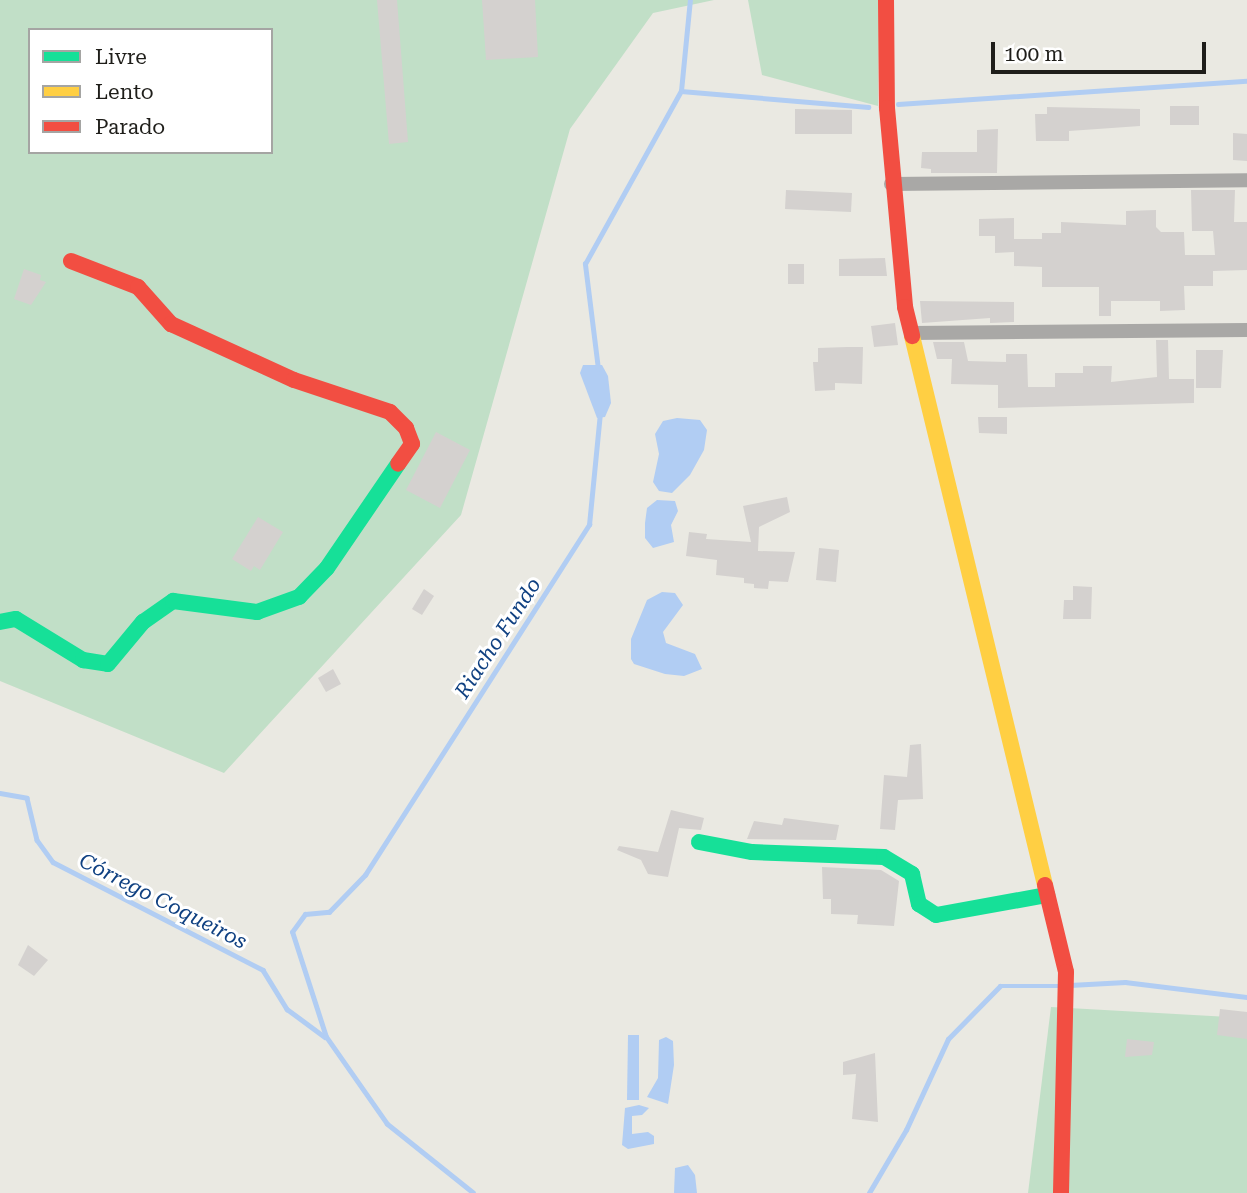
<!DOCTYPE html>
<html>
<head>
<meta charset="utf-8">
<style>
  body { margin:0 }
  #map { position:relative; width:1247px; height:1193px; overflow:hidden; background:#eae9e2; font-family:"Roboto Serif",serif }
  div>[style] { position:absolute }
  .green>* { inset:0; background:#c1dfc7 }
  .water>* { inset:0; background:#b1cdf3 }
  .stream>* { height:4.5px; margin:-2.25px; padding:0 2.25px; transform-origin:2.25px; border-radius:2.25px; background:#b1cdf3 }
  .building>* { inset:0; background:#d4d1cf }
  .street>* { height:14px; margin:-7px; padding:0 7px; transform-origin:7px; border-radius:7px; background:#a9a8a6 }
  .fast>* { height:16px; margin:-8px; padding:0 8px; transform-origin:8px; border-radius:8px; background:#16e098 }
  .slow>* { height:16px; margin:-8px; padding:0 8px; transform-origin:8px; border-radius:8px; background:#ffcf43 }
  .jam>* { height:16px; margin:-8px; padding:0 8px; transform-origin:8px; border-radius:8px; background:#f24e42 }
  span { translate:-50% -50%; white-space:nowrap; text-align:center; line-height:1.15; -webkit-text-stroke:6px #fff; paint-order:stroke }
  .water-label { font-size:21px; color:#0f4081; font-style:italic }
  .legend { position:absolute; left:28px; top:28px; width:245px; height:126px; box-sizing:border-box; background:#fff; border:2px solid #a5a5a3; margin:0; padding:9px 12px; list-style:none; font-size:21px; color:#1f1e1a }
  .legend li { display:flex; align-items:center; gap:14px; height:35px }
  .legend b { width:35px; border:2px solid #a5a5a3 }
  .scale { position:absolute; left:991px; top:42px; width:215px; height:32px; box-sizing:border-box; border:4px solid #1f1e1a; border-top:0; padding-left:9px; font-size:21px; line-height:24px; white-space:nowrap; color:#1f1e1a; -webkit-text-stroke:5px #fff; paint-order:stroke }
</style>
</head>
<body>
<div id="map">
  <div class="green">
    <div style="clip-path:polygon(evenodd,0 0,714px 0,653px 13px,570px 129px,461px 515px,224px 773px,0 681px,0 0,30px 30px,271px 30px,271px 152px,30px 152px,30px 30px)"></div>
    <div style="clip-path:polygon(748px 0,879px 0,878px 106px,762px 75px)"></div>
    <div style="clip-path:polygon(1051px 1007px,1247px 1018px,1247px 1193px,1028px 1193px)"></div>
  </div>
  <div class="water">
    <div style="clip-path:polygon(583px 365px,602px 365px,608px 376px,611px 403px,605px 417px,597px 418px,580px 373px)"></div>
    <div style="clip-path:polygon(677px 418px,700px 420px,707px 430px,704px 450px,690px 475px,672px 493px,659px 491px,653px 482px,659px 454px,655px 434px,663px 421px)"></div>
    <div style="clip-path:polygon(657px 500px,675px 501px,678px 511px,671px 525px,674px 542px,653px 548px,645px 538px,645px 523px,647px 508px)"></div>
    <div style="clip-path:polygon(662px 592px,675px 593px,683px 605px,663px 632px,666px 643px,695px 654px,702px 669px,684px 676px,665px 674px,634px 664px,631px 659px,631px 639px,647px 600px)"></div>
    <div style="clip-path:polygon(628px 1035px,639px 1035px,639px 1100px,627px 1100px)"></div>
    <div style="clip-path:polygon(666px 1037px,673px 1041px,674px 1065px,668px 1104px,647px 1097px,658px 1078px,659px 1040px)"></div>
    <div style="clip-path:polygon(639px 1105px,649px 1108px,642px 1115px,632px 1116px,632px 1134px,648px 1132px,654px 1136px,654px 1144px,628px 1149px,622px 1145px,625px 1108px)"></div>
    <div style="clip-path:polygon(688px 1165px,695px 1175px,697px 1193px,674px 1193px,675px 1168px)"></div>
  </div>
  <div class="stream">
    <div style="left:681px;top:91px;width:188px;rotate:4.9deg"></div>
    <div style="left:898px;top:104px;width:350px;rotate:-3.8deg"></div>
    <div style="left:598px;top:369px;width:106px;rotate:-97.1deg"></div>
    <div style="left:585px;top:264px;width:198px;rotate:-61deg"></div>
    <div style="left:681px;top:91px;width:91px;rotate:-84.4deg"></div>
    <div style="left:0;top:793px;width:27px;rotate:10deg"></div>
    <div style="left:27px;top:798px;width:43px;rotate:76.6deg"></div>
    <div style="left:37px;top:840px;width:27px;rotate:54deg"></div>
    <div style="left:53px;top:862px;width:236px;rotate:27.2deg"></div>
    <div style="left:263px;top:970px;width:46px;rotate:58.4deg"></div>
    <div style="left:287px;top:1009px;width:47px;rotate:36.4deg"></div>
    <div style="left:1070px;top:985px;width:55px;rotate:-3.1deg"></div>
    <div style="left:1125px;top:982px;width:123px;rotate:7deg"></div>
    <div style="left:473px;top:1193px;width:110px;rotate:-141.3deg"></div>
    <div style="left:387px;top:1124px;width:106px;rotate:-125deg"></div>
    <div style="left:326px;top:1037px;width:110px;rotate:-107.9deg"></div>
    <div style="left:292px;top:932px;width:22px;rotate:-54deg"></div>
    <div style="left:305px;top:914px;width:24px;rotate:-5deg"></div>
    <div style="left:329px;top:912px;width:52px;rotate:-45.8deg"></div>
    <div style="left:365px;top:875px;width:416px;rotate:-57.4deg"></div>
    <div style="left:589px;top:525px;width:113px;rotate:-84.4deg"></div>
    <div style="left:869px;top:1193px;width:73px;rotate:-59.6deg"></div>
    <div style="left:906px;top:1130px;width:100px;rotate:-65.2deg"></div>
    <div style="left:948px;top:1039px;width:74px;rotate:-45.5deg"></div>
    <div style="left:1000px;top:986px;width:62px"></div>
  </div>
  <div class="building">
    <div style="clip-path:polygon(377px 0,397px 0,408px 142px,389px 144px)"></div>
    <div style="clip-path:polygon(482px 0,535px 0,538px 57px,486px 60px)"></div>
    <div style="clip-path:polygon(1170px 106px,1199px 106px,1199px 125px,1170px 125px)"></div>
    <div style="clip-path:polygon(1047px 107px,1140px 109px,1140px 126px,1069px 131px,1069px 141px,1036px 141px,1035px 114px,1047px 114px)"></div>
    <div style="clip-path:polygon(795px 109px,852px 110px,852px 134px,795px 134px)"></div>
    <div style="clip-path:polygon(998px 129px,997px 173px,931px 173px,931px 169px,921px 168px,922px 152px,977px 152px,977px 130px)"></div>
    <div style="clip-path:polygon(1233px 133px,1247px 134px,1247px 161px,1233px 160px)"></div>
    <div style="clip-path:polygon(786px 190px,852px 193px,851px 212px,785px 209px)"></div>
    <div style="clip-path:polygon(1191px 190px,1235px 190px,1234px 222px,1247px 222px,1247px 270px,1213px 271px,1213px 286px,1184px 286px,1185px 310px,1160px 311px,1160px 301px,1111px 301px,1111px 316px,1099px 316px,1099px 287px,1042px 287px,1042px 267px,1014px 266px,1014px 252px,995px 253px,995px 236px,979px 236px,979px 219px,1014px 218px,1014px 239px,1042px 239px,1042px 233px,1061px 233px,1061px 222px,1126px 225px,1126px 211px,1156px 210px,1156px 227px,1161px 232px,1184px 232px,1185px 255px,1215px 255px,1213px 231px,1192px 231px)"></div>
    <div style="clip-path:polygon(885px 258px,887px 276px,839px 276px,839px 259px)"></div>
    <div style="clip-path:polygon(788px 264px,804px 264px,804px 284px,788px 284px)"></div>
    <div style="clip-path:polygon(24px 269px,41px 275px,40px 280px,46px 282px,31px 305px,14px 299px)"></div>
    <div style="clip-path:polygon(920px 301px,1014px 302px,1014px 322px,990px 323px,990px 318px,922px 323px)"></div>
    <div style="clip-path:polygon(895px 323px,898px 345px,874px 347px,871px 326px)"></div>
    <div style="clip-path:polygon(1156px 340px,1168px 340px,1169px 379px,1194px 379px,1194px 403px,998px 408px,998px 385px,951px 384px,952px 359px,937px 359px,933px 342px,964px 342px,968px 361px,1006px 362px,1006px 354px,1027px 354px,1028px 387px,1055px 387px,1055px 373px,1083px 373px,1083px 366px,1112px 366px,1111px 382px,1157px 377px)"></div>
    <div style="clip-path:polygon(847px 347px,863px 347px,862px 384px,835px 383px,835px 390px,815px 391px,813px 362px,818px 362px,818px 348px)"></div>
    <div style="clip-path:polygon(1196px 350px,1223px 350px,1221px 388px,1196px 388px)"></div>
    <div style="clip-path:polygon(978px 417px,1007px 417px,1007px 434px,979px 433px)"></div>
    <div style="clip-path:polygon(436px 432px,470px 450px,440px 508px,406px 490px)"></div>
    <div style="clip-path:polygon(787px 497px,790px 512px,759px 527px,758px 551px,795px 552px,788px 582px,769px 581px,768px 589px,754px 588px,754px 584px,744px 583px,744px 578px,716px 575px,717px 560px,686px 556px,689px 532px,707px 534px,706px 539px,751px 542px,743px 506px)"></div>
    <div style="clip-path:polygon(258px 517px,283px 532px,260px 570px,254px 566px,251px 571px,232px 559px)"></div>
    <div style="clip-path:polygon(819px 548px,839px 550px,836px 582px,816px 580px)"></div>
    <div style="clip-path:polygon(1073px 586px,1092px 587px,1091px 619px,1063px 619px,1064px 600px,1073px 600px)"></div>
    <div style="clip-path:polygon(424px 589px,434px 596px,422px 615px,412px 609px)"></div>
    <div style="clip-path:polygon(333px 669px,341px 684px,326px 692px,318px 678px)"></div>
    <div style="clip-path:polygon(921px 744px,923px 799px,898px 800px,895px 830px,880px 829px,884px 775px,907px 777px,910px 745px)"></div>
    <div style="clip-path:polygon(671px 810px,704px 818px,701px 830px,679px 828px,668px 877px,648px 874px,641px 860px,617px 850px,619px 846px,658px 852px)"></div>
    <div style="clip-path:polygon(784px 818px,839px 825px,836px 840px,747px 839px,754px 821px,782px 825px)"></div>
    <div style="clip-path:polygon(822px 867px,881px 870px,899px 881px,894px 926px,857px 924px,858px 915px,831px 914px,831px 899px,823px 899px)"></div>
    <div style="clip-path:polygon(28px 945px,48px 960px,34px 976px,18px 965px)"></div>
    <div style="clip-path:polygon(1220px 1009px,1247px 1012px,1247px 1039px,1217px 1035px)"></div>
    <div style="clip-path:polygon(1127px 1039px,1154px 1042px,1152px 1055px,1125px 1057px)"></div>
    <div style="clip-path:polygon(875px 1053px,878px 1122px,852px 1119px,856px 1074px,843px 1075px,843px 1062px)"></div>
  </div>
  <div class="street">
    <div style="left:891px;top:184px;width:356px;rotate:-0.6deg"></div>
    <div style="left:911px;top:333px;width:336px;rotate:-0.5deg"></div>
  </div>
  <div class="fast">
    <div style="left:0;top:622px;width:16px;rotate:-11deg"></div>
    <div style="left:16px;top:619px;width:79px;rotate:31.5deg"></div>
    <div style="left:83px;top:660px;width:25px;rotate:9deg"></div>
    <div style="left:108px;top:664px;width:55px;rotate:-50.2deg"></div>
    <div style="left:143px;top:622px;width:37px;rotate:-35deg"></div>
    <div style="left:173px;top:601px;width:85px;rotate:7.5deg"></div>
    <div style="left:257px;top:612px;width:45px;rotate:-19.7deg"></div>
    <div style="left:299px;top:597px;width:40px;rotate:-46deg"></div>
    <div style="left:327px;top:568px;width:126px;rotate:-55.7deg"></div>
    <div style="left:699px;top:842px;width:54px;rotate:10.7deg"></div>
    <div style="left:752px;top:852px;width:132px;rotate:2.2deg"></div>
    <div style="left:884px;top:857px;width:33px;rotate:31deg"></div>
    <div style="left:912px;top:874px;width:31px;rotate:77deg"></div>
    <div style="left:919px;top:904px;width:20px;rotate:33deg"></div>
    <div style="left:936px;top:915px;width:113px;rotate:-10.2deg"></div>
  </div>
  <div class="slow">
    <div style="left:912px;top:336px;width:565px;rotate:76.38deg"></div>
  </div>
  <div class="jam">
    <div style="left:886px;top:0;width:108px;rotate:89.5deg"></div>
    <div style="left:887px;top:108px;width:200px;rotate:84.8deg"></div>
    <div style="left:905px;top:307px;width:30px;rotate:76deg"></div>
    <div style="left:71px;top:261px;width:72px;rotate:21.2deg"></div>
    <div style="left:138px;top:287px;width:50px;rotate:48.3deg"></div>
    <div style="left:171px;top:324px;width:135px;rotate:24.5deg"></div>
    <div style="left:294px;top:380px;width:101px;rotate:18.4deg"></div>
    <div style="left:390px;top:412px;width:23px;rotate:45deg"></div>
    <div style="left:406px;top:428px;width:17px;rotate:69deg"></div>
    <div style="left:412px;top:444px;width:24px;rotate:125deg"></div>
    <div style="left:1045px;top:885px;width:89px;rotate:76.4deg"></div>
    <div style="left:1066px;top:972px;width:221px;rotate:91.3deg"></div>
  </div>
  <div class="water-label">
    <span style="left:498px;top:638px;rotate:-57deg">Riacho Fundo</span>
    <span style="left:163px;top:901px;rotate:27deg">Córrego Coqueiros</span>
  </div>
  <ul class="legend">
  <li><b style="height:9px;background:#16e098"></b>Livre</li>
  <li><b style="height:9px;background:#ffcf43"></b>Lento</li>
  <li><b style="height:9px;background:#f24e42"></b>Parado</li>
  </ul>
  <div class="scale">100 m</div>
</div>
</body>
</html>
